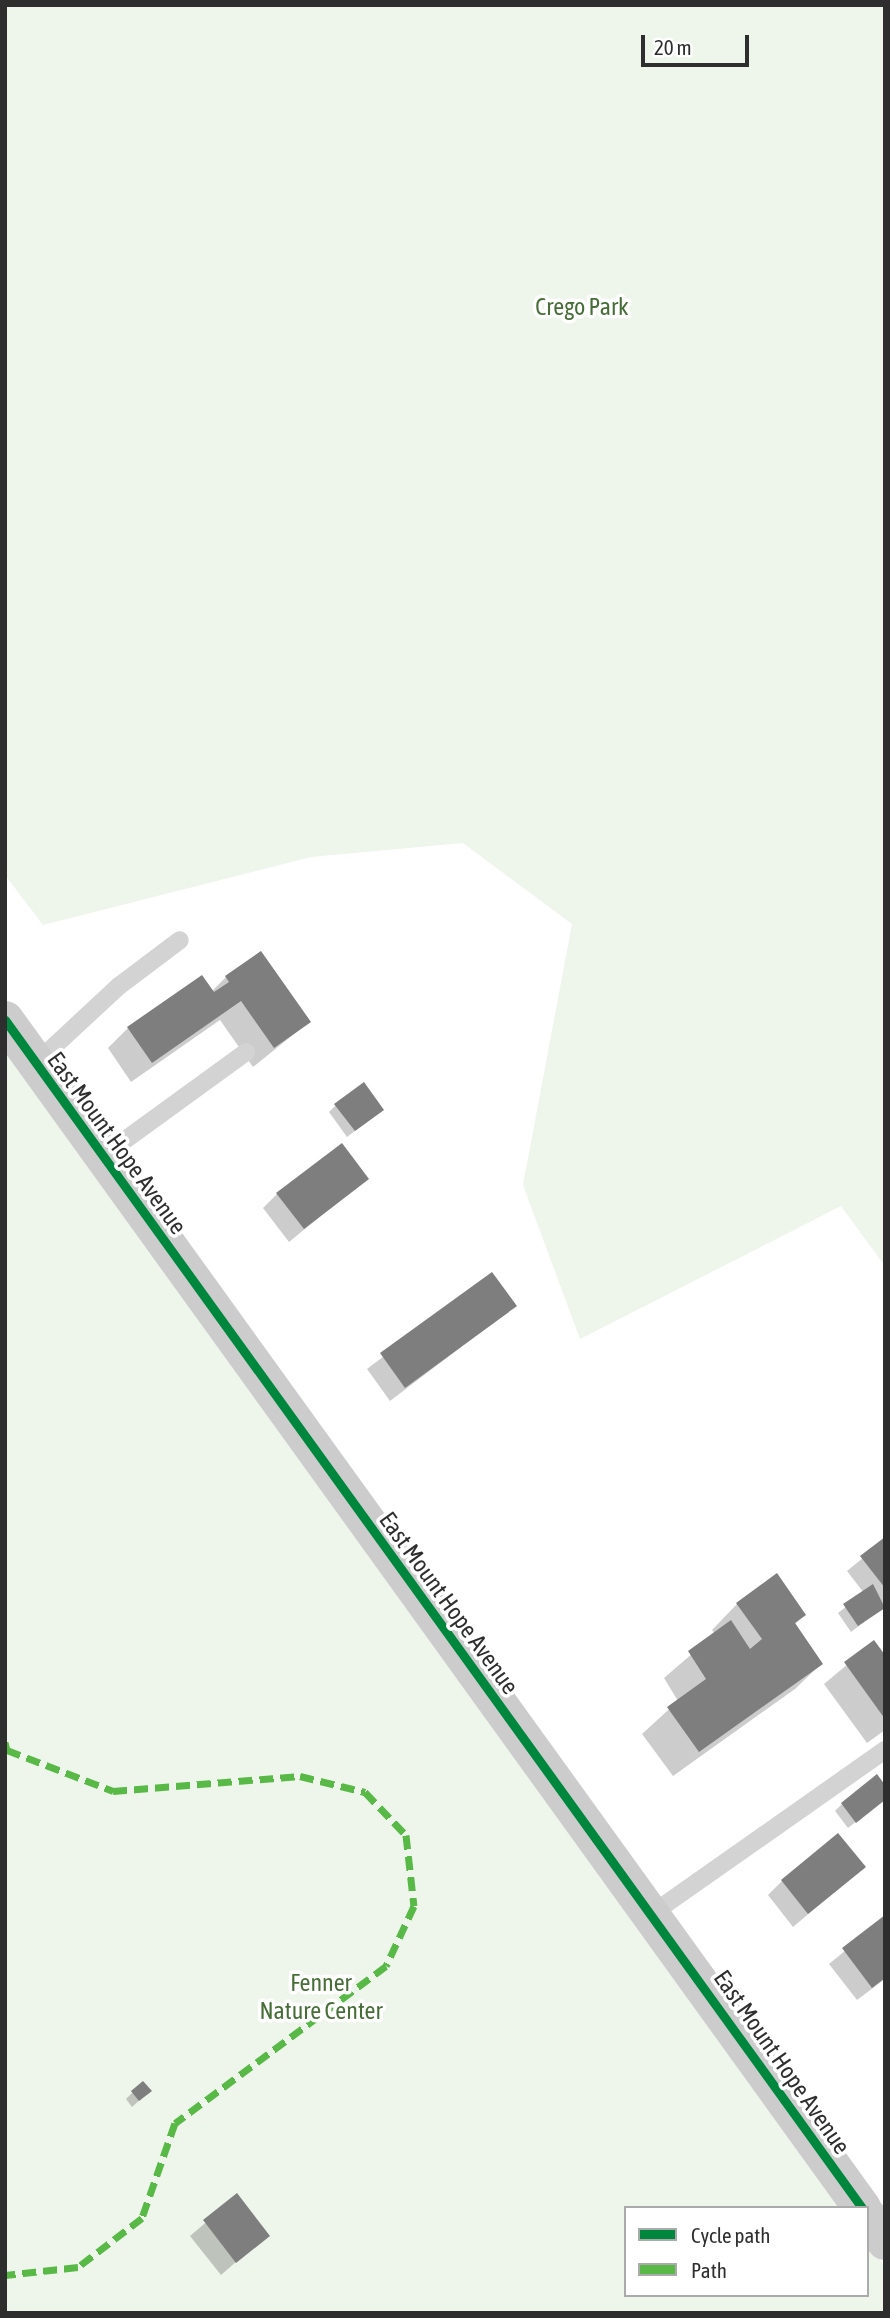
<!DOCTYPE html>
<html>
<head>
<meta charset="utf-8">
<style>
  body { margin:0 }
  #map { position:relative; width:890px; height:2318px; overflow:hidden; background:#fff; font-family:"Asap Condensed",sans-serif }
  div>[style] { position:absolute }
  .green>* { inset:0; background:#eef5eb }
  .shadow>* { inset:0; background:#0003 }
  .building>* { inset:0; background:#7e7e7e }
  .lane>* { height:18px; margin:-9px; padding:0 9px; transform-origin:9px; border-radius:9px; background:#d3d3d3 }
  .secondary>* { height:38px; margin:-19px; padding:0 19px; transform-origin:19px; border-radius:19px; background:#ccc }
  .quiet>* { height:7px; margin-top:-3.5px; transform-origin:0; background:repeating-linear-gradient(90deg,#58b947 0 14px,transparent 0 21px) }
  .cycleway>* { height:9px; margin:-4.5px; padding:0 4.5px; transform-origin:4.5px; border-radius:4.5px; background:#00873e }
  span { translate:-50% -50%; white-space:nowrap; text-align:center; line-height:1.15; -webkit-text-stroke:7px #fff; paint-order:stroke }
  .park-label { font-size:24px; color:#476e37 }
  .street-label { font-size:24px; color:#2e2e2e }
  .frame { position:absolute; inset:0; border:7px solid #2e2e2e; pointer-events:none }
  .legend { position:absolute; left:624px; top:2206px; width:245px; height:91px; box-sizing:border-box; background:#fff; border:2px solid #ababab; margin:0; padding:9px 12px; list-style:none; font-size:21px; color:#2e2e2e }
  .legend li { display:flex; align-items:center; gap:14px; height:35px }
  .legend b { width:35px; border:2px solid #ababab }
  .scale { position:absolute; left:641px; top:35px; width:108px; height:32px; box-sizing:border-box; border:4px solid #2e2e2e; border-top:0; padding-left:9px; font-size:21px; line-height:24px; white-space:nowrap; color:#2e2e2e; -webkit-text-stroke:5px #fff; paint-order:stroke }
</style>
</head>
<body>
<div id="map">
  <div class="green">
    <div style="clip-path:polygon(5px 5px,885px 5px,885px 1266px,841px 1206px,580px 1339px,523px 1185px,572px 924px,463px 843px,311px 857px,43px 925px,5px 875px)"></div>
    <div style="clip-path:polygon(5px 1025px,846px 2208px,626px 2208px,626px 2295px,867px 2295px,867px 2240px,885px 2267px,885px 2313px,5px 2313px)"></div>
  </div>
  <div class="shadow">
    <div style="clip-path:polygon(226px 977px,309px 1022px,253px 1067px,220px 1020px,131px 1082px,108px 1048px,128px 1028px,211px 992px)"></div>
    <div style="clip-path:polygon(336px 1105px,375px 1116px,347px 1137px,329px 1112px)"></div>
    <div style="clip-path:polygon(367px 1178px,289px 1242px,263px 1208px,277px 1194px)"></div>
    <div style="clip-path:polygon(492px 1274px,515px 1306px,390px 1401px,367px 1369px)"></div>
    <div style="clip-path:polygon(885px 1540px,885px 1606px,851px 1632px,838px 1613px,864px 1593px,847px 1571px)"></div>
    <div style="clip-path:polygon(737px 1604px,804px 1615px,794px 1625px,821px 1664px,795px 1689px,673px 1776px,642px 1734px,678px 1701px,664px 1678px,715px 1634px,712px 1630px)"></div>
    <div style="clip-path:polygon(873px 1643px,885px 1658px,885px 1730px,867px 1743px,824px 1684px)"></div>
    <div style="clip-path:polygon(885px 1799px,848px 1828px,835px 1811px,842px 1804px)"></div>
    <div style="clip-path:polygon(864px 1867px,793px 1927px,768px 1895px,782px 1881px)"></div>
    <div style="clip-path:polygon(885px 1918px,885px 1979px,857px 2000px,829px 1964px)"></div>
    <div style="clip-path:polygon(133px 2092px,142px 2098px,132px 2107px,126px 2099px)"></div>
    <div style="clip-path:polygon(237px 2196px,267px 2235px,221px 2275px,190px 2236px)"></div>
  </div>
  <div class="building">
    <div style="clip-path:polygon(261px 951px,311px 1022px,274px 1048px,241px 1001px,152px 1063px,127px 1027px,202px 975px,214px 992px,229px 982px,225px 976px)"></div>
    <div style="clip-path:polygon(364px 1082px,384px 1110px,355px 1131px,334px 1104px)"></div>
    <div style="clip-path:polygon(342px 1143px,369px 1179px,304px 1229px,276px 1193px)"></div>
    <div style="clip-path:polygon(492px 1272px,517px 1306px,405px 1388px,380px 1353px)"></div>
    <div style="clip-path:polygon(885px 1537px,885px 1588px,860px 1556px)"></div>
    <div style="clip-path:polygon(777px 1573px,806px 1615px,795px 1623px,823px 1664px,699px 1752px,667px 1707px,706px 1679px,688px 1651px,731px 1620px,750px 1649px,762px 1639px,736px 1603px)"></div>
    <div style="clip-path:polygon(873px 1584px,885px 1608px,858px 1626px,843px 1604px)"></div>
    <div style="clip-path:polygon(874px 1640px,885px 1655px,885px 1719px,844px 1662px)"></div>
    <div style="clip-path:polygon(877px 1774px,885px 1785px,885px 1800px,856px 1823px,841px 1803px)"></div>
    <div style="clip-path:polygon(838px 1833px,866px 1867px,808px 1914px,781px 1880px)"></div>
    <div style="clip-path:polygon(885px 1915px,885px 1978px,872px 1988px,842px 1948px)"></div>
    <div style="clip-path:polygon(143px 2081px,152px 2091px,139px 2101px,131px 2091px)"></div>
    <div style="clip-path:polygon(237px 2193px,270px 2236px,236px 2263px,203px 2220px)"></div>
  </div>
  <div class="lane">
    <div style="left:36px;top:1063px;width:113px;rotate:-42.9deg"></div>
    <div style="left:119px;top:986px;width:76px;rotate:-37deg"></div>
    <div style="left:103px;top:1156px;width:177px;rotate:-36deg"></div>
    <div style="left:653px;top:1913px;width:284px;rotate:-35.1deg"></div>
  </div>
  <div class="secondary">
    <div style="left:5px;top:1020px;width:1465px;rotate:54.19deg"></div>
    <div style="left:867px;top:2216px;width:31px;rotate:54deg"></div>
  </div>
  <div class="quiet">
    <div style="left:5px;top:1742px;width:8px;rotate:76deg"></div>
    <div style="left:7px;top:1750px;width:114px;rotate:21.1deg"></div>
    <div style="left:113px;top:1791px;width:188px;rotate:-4.6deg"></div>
    <div style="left:300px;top:1776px;width:67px;rotate:13.8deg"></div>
    <div style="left:365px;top:1792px;width:59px;rotate:46.4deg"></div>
    <div style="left:406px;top:1835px;width:71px;rotate:83.6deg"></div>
    <div style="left:414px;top:1906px;width:66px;rotate:115deg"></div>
    <div style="left:386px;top:1966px;width:263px;rotate:143.3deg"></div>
    <div style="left:175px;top:2123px;width:101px;rotate:109.2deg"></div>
    <div style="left:142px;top:2218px;width:81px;rotate:142.6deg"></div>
    <div style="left:78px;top:2267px;width:73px;rotate:173.7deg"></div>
  </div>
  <div class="cycleway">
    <div style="left:5px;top:1020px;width:1465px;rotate:54.19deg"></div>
  </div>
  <div class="park-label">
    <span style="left:582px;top:307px">Crego Park</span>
    <span style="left:321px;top:1997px">Fenner<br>Nature Center</span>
  </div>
  <div class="street-label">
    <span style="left:117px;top:1143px;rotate:54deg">East Mount Hope Avenue</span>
    <span style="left:449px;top:1603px;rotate:54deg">East Mount Hope Avenue</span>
    <span style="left:782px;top:2062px;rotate:55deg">East Mount Hope Avenue</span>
  </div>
  <div class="frame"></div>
  <ul class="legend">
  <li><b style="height:9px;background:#00873e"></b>Cycle path</li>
  <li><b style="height:9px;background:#58b947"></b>Path</li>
  </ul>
  <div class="scale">20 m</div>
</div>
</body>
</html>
